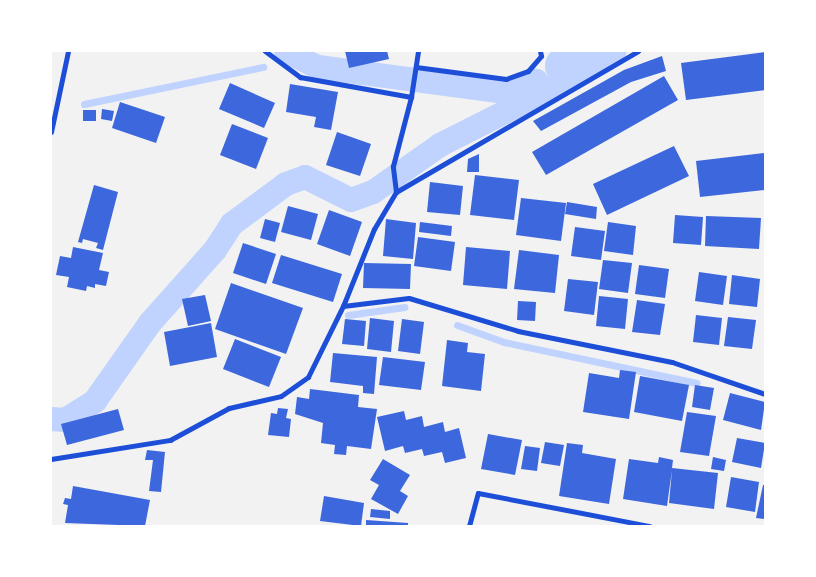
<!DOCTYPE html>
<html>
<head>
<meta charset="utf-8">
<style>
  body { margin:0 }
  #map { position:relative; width:816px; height:577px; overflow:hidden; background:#f2f2f2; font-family:Literata,serif }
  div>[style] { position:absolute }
  .stream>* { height:7px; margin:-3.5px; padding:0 3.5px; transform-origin:3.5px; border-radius:3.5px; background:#bfd3fe }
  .canal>* { height:24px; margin:-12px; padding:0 12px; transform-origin:12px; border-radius:12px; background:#bfd3fe }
  .river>* { height:40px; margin:-20px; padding:0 20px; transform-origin:20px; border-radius:20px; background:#bfd3fe }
  .building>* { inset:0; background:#3d67dc }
  .minor>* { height:5px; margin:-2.5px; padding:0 2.5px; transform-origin:2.5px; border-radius:2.5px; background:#1d4ed8 }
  span { translate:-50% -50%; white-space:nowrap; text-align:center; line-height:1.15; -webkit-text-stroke:4px #fff; paint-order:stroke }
  .frame { position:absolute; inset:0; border:52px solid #fff; pointer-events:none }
</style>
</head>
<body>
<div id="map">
  <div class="stream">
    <div style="left:84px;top:104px;width:183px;rotate:-11.7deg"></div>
    <div style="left:348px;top:315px;width:57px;rotate:-8.1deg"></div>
    <div style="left:457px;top:325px;width:50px;rotate:19.9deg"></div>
    <div style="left:504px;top:342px;width:197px;rotate:12deg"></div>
  </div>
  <div class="canal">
    <div style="left:286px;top:51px;width:36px;rotate:27deg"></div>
    <div style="left:318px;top:67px;width:196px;rotate:7.6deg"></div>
    <div style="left:512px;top:93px;width:27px;rotate:-27deg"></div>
    <div style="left:51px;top:419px;width:14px;rotate:4deg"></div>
    <div style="left:65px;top:420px;width:36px;rotate:-32deg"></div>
    <div style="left:95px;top:401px;width:95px;rotate:-54.8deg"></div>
    <div style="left:150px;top:323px;width:98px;rotate:-48.3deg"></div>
    <div style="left:215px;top:250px;width:31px;rotate:-57deg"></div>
    <div style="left:232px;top:224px;width:67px;rotate:-36.5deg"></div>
    <div style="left:286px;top:184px;width:20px;rotate:-20deg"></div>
    <div style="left:305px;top:177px;width:51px;rotate:26.6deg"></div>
    <div style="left:351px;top:200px;width:23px;rotate:-20deg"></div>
    <div style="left:373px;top:192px;width:82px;rotate:-35deg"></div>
    <div style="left:440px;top:145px;width:115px;rotate:-26.8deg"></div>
    <div style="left:543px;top:93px;width:83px;rotate:-30.3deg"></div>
  </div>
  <div class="river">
    <div style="left:565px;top:66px;width:21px;rotate:-47deg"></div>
  </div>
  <div class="building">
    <div style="clip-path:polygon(345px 51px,387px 51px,389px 59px,349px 68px)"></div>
    <div style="clip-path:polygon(765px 52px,765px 90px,686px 100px,681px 63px)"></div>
    <div style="clip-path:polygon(662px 56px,666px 71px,631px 82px,541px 131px,533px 121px,624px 70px)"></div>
    <div style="clip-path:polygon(664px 76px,678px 100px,546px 175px,532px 152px)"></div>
    <div style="clip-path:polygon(230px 83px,275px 103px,264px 128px,219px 109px)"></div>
    <div style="clip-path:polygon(290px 84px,338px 92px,331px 130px,314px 127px,316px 117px,286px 112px)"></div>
    <div style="clip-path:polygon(120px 102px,165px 117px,156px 143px,112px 128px)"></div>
    <div style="clip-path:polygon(102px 109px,114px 111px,112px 121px,101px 119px)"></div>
    <div style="clip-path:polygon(83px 110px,96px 110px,96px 121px,83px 121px)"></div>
    <div style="clip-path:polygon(232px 124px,268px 138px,256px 169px,220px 155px)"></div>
    <div style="clip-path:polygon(337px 132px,371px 144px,360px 176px,326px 165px)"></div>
    <div style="clip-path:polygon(674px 146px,689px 176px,607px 215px,593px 184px)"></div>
    <div style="clip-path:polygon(765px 153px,765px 190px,700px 197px,696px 161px)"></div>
    <div style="clip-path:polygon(479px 154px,479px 172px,467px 172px,468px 159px)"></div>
    <div style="clip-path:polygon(475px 175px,519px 180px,514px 220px,470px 215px)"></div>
    <div style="clip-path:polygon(430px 182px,463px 186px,460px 215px,427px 212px)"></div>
    <div style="clip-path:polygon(94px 185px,118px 192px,103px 250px,96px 248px,98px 243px,83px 239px,82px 243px,78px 242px)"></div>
    <div style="clip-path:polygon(521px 198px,566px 203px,561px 241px,516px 235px)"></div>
    <div style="clip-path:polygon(567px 202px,597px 207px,596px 219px,565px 214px)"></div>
    <div style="clip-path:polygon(288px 206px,318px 214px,311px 240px,281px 232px)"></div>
    <div style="clip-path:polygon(329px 210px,362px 222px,350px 256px,317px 244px)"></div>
    <div style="clip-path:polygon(675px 215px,703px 217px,701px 245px,673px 243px)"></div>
    <div style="clip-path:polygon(706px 216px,761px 218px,759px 249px,705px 246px)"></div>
    <div style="clip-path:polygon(265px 219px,280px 223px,275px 242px,260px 238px)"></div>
    <div style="clip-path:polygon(386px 219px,416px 223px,413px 259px,383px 256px)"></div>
    <div style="clip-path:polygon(420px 222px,452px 226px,451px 236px,419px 232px)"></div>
    <div style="clip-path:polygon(608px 222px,636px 226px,633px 255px,604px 251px)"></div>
    <div style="clip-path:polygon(575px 227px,605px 231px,601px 260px,571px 256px)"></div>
    <div style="clip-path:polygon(418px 237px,455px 242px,451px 271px,414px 266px)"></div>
    <div style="clip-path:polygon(243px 243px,276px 254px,266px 284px,233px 273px)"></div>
    <div style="clip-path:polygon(73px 247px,103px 253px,99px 270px,109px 272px,106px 286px,95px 284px,95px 288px,87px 286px,86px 291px,67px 287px,69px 277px,56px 275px,60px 256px,71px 258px)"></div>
    <div style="clip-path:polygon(466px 247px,510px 251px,507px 289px,463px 285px)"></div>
    <div style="clip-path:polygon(519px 250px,559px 255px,555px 293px,514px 289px)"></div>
    <div style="clip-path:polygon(281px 255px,342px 274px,333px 302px,272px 283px)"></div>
    <div style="clip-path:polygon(603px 260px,632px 263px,628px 293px,599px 289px)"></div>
    <div style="clip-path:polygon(364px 263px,411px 264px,410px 289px,363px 288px)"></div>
    <div style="clip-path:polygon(639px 265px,669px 269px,665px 298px,635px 294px)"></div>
    <div style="clip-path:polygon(699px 272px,727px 276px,723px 305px,695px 301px)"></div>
    <div style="clip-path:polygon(732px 275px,760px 279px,757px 307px,729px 304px)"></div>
    <div style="clip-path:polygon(568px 279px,598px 282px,594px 315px,564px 311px)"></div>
    <div style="clip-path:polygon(231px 283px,303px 308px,286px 354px,215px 329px)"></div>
    <div style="clip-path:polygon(205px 295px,211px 321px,188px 326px,182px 299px)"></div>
    <div style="clip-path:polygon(599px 296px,628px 299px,625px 329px,596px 326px)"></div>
    <div style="clip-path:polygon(637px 300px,665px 304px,660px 335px,632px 332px)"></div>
    <div style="clip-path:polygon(518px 301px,536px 302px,535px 321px,517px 320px)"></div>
    <div style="clip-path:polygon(696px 315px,722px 318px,719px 345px,693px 342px)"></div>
    <div style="clip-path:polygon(728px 317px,756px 320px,752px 349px,724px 346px)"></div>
    <div style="clip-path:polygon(370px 318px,394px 321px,391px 352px,367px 349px)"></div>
    <div style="clip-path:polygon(345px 319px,366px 321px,364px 346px,342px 344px)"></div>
    <div style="clip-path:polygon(402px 319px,424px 322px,420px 354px,398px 351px)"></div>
    <div style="clip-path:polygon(211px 323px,217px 357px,170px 366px,164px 332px)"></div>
    <div style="clip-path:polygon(235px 339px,281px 357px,269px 387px,223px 369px)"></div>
    <div style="clip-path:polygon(447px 340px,468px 343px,467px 352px,485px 354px,481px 391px,442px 386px)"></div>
    <div style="clip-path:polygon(333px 353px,377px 357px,374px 394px,363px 393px,363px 386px,330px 382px)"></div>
    <div style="clip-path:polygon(383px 357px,425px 362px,421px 390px,379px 385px)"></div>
    <div style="clip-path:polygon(620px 370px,636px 372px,629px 419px,583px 412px,589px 373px,619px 378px)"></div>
    <div style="clip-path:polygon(640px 376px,689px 385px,682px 421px,634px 412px)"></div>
    <div style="clip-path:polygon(695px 385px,714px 388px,710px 410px,692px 407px)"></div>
    <div style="clip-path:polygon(310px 389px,359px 395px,358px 407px,377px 409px,371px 449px,347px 446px,346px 455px,334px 454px,335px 445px,321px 443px,323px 423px,295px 414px,297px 397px,309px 399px)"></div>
    <div style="clip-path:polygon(730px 393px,765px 402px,761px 430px,723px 420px)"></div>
    <div style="clip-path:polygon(278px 408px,288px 409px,286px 418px,291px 419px,289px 437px,268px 435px,271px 413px,277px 414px)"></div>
    <div style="clip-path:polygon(118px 409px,124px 430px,67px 445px,61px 424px)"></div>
    <div style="clip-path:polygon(404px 411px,406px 420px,422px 416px,424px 427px,443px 422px,445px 432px,459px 428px,466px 458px,445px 463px,442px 452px,424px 456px,422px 449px,405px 453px,403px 446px,385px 451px,377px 417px)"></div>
    <div style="clip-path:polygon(687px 412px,716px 416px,709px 456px,680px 452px)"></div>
    <div style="clip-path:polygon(488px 434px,522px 440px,515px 475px,481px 469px)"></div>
    <div style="clip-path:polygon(737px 438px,765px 443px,761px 468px,732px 462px)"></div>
    <div style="clip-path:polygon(545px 442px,564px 445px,560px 466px,541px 463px)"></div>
    <div style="clip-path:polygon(567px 443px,583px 445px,582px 453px,616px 459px,609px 504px,559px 496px)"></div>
    <div style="clip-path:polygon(525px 446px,540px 448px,537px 471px,521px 469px)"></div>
    <div style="clip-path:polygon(147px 450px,165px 452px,161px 492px,149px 491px,153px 460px,145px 460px)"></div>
    <div style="clip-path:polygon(659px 457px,673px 460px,672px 468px,718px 473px,714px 509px,669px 503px,672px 470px,667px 506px,623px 499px,629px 459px,658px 463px)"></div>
    <div style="clip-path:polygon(713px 457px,726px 460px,724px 471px,711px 469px)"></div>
    <div style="clip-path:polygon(383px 459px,410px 475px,400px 491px,408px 496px,398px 514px,371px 499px,379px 485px,370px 480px)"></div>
    <div style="clip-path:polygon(731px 477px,759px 482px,755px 512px,726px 507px)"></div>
    <div style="clip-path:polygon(763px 485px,765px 485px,765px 519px,756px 518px)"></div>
    <div style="clip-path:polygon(73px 486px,150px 500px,145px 526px,65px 523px,68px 505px,63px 504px,65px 498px,71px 499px)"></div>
    <div style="clip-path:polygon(324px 496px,364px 503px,361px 526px,320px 521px)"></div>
    <div style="clip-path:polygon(371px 509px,390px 511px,390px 519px,370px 517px)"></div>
    <div style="clip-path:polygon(366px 520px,408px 523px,408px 526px,366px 526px)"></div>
  </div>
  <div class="minor">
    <div style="left:265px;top:51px;width:44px;rotate:36.6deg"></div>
    <div style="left:300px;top:77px;width:113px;rotate:10.2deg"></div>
    <div style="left:416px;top:67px;width:91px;rotate:7.6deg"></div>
    <div style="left:506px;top:79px;width:23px;rotate:-20deg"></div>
    <div style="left:528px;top:71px;width:20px;rotate:-49deg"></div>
    <div style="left:541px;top:56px;width:5px;rotate:-101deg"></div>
    <div style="left:51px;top:132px;width:83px;rotate:-78.1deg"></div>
    <div style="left:396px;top:192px;width:26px;rotate:-97deg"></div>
    <div style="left:393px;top:166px;width:71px;rotate:-75.4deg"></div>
    <div style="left:411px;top:97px;width:47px;rotate:-81.3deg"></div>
    <div style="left:343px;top:306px;width:66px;rotate:-6.9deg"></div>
    <div style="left:409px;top:298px;width:114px;rotate:16.8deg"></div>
    <div style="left:518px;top:331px;width:157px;rotate:11.4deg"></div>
    <div style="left:672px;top:362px;width:98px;rotate:19deg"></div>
    <div style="left:51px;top:459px;width:121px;rotate:-9.1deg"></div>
    <div style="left:170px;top:440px;width:67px;rotate:-28.5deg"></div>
    <div style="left:229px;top:408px;width:53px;rotate:-13deg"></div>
    <div style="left:281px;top:396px;width:33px;rotate:-35deg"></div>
    <div style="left:308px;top:377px;width:79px;rotate:-63.8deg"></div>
    <div style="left:343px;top:306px;width:83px;rotate:-68.1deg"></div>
    <div style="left:374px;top:229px;width:43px;rotate:-59.3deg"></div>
    <div style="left:396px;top:192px;width:280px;rotate:-30.2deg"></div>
    <div style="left:469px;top:526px;width:34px;rotate:-75deg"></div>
    <div style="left:478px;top:493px;width:175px;rotate:10.9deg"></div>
  </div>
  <div class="frame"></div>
</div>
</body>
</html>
